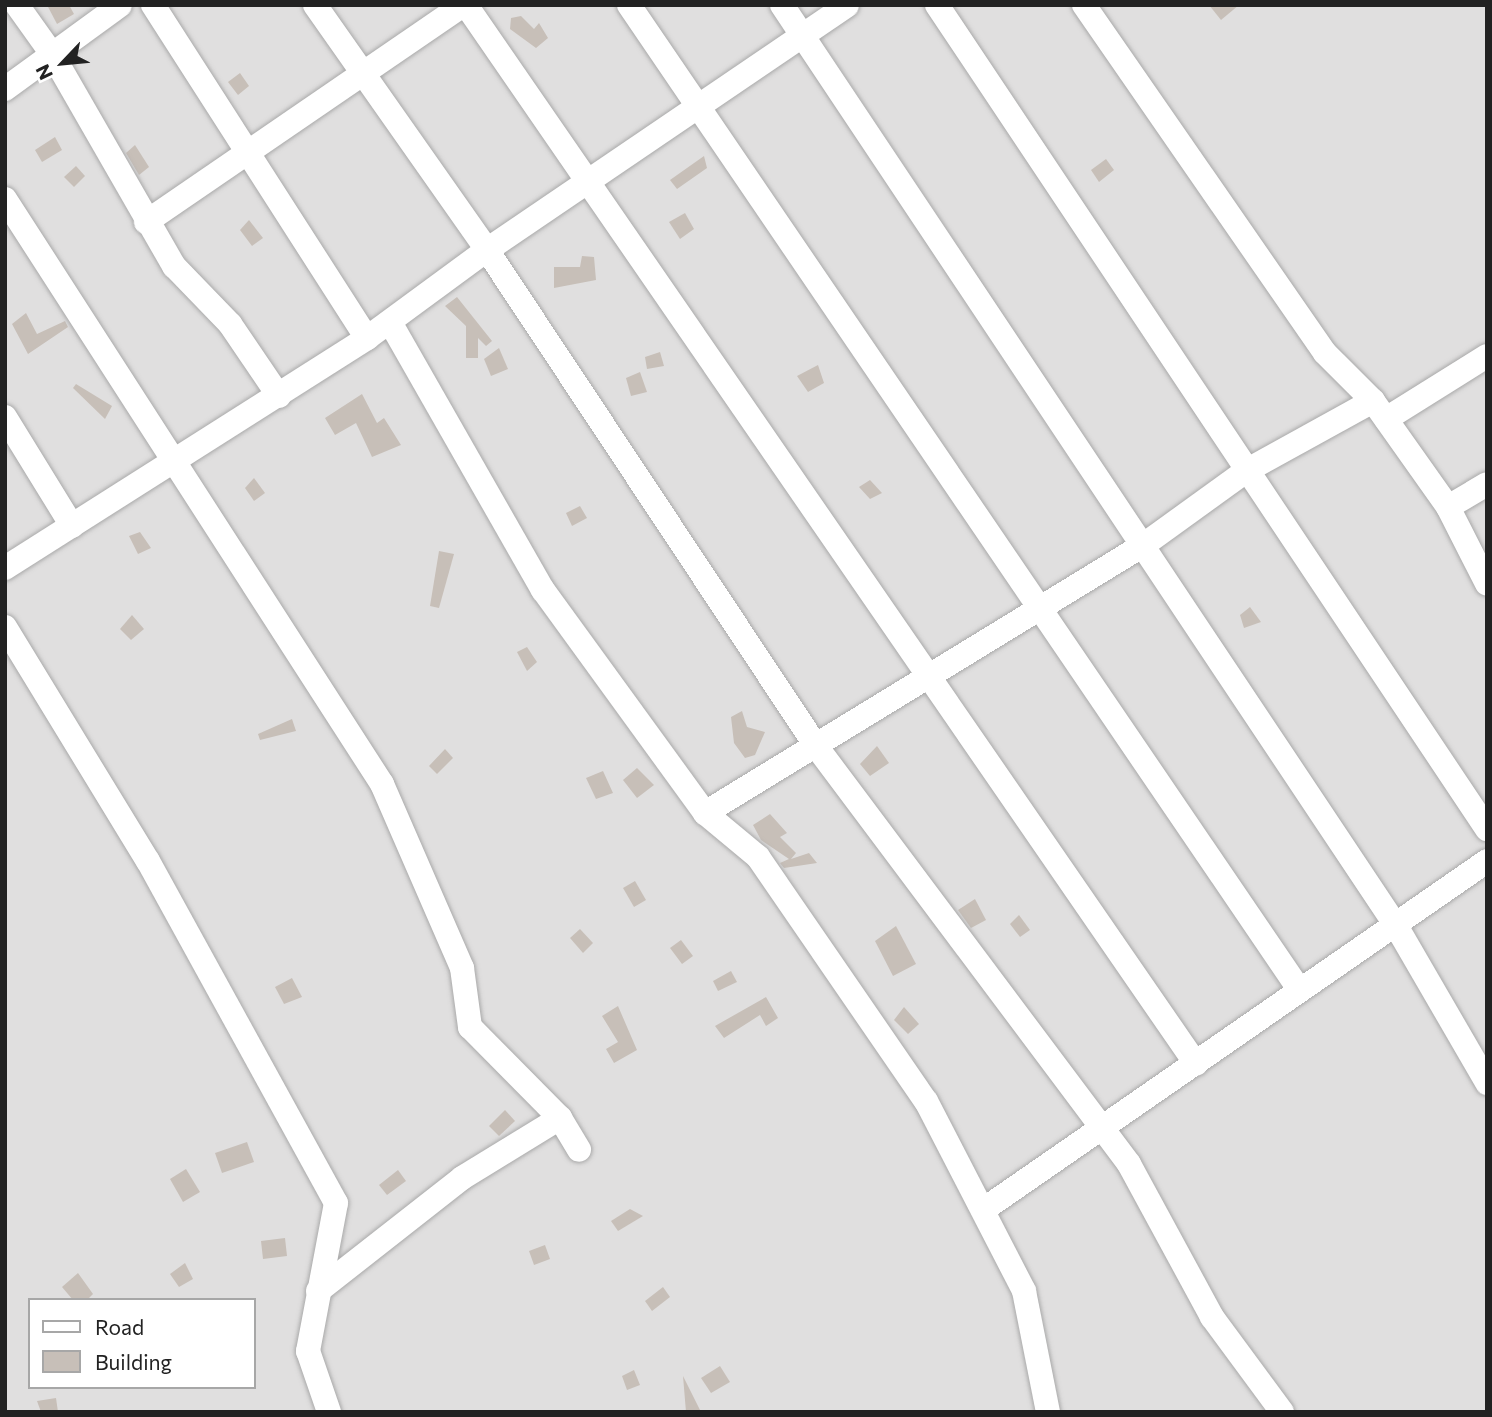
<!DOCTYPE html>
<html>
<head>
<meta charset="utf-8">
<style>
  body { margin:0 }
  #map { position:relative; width:1492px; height:1417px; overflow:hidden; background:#f2efe9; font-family:Commissioner,sans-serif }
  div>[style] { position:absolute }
  .residential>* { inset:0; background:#e0dfdf }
  .building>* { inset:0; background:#c7bfb8 }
  .roads { filter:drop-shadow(0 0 2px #a9a9a9) drop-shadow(0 0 2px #a9a9a9) }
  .minor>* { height:24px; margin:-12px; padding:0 12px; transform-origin:12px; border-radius:12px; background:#fff }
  span { translate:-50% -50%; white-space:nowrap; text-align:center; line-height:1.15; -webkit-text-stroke:7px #fff; paint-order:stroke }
  .frame { position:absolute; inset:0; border:7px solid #222; pointer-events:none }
  .legend { position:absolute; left:28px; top:1298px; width:228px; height:91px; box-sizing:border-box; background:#fff; border:2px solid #a7a7a7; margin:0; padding:9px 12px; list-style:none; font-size:21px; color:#222 }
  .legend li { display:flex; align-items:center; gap:14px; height:35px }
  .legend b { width:35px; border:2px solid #a7a7a7 }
  .north { position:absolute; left:28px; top:28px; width:70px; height:70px; -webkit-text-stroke:5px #fff; paint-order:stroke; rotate:244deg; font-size:19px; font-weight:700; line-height:28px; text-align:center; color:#222 }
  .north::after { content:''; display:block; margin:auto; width:24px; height:32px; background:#222; clip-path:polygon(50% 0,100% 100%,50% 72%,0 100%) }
</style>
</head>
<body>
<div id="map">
  <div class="residential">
    <div style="clip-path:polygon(evenodd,5px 5px,1487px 5px,1487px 1412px,5px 1412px,5px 5px,30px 1300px,254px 1300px,254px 1387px,30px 1387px,30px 1300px)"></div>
  </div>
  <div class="building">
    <div style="clip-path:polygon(47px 5px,69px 5px,74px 14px,57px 24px)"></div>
    <div style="clip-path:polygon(1209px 5px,1239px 5px,1221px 20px)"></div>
    <div style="clip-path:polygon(521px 16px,534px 29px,539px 23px,548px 38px,536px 48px,510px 29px,511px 18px)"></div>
    <div style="clip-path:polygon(240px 73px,249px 86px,238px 95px,228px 82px)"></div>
    <div style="clip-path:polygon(55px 137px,62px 150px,42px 162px,35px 150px)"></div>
    <div style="clip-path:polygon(135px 145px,149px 167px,139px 175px,126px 153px)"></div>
    <div style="clip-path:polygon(704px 156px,707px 168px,677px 189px,670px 180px)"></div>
    <div style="clip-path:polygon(1106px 159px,1114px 170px,1099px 182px,1091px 170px)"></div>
    <div style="clip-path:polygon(76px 166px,85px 176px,74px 187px,64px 177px)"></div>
    <div style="clip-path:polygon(685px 213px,694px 229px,680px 239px,669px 222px)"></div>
    <div style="clip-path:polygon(249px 220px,263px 238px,252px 246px,240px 230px)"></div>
    <div style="clip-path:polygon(582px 256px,594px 257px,596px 280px,554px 288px,554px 267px,580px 267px)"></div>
    <div style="clip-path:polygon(457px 297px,492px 341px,486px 346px,478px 338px,478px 358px,466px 358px,466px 326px,445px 306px)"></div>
    <div style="clip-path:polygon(26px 313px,37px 334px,65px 321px,68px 327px,28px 354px,12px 324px)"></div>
    <div style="clip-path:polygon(499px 348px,508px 369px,491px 376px,484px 359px)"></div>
    <div style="clip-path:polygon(660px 352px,664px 366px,647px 369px,645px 357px)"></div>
    <div style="clip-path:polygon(818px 365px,824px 383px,808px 392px,797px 376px)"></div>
    <div style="clip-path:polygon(640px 372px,647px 392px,631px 396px,626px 378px)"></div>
    <div style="clip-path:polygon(76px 384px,112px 406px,105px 419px,73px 388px)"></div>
    <div style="clip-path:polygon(362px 394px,377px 423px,384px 418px,401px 445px,372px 457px,356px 423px,335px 435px,325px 418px)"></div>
    <div style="clip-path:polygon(254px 478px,265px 493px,254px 501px,245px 488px)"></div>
    <div style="clip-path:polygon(870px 480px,882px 493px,870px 499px,859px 487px)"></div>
    <div style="clip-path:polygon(580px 506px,587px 518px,572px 526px,566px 513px)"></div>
    <div style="clip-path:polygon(140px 532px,151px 548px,138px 554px,129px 536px)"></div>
    <div style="clip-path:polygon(439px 551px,454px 554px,439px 608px,430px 606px)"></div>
    <div style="clip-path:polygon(1250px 607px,1261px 622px,1244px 628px,1240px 615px)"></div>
    <div style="clip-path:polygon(132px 615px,144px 629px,131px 640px,120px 629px)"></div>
    <div style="clip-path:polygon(527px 647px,537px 662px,527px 671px,517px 652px)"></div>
    <div style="clip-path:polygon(742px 711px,747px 727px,765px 732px,755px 755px,745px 758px,734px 743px,731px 717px)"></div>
    <div style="clip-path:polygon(292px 719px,296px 731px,260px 740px,258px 734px)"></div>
    <div style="clip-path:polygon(877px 746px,889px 763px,870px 776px,860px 764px)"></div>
    <div style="clip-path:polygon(445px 749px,453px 758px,437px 774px,429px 766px)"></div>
    <div style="clip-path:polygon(637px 768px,654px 785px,637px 798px,623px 780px)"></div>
    <div style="clip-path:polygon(603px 771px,613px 793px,596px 799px,586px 778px)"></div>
    <div style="clip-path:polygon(770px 814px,787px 833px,780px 837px,796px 853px,791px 859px,809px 853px,817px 863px,784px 868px,780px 863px,789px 859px,761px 840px,753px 825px)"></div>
    <div style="clip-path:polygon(635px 881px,646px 900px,634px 907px,623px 888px)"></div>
    <div style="clip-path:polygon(975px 899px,986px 920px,971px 928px,958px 910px)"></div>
    <div style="clip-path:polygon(1019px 915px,1030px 930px,1020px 937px,1010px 924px)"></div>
    <div style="clip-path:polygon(896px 926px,916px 964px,893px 976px,875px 941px)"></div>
    <div style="clip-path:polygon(580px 929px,593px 943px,583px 953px,570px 938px)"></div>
    <div style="clip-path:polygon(681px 940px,693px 956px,682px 964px,670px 948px)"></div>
    <div style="clip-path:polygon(731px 971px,737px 982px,718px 991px,713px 981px)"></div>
    <div style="clip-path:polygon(292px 978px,302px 997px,284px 1004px,275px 987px)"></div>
    <div style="clip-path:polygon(766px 997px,778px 1018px,766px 1026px,760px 1015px,724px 1038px,715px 1026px)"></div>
    <div style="clip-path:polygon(618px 1006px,637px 1050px,614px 1063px,606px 1049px,618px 1042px,602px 1016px)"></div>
    <div style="clip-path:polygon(904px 1007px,919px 1024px,908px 1034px,894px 1020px)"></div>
    <div style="clip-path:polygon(505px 1110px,515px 1121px,499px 1136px,489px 1126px)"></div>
    <div style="clip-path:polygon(247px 1142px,254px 1162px,222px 1173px,215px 1153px)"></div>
    <div style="clip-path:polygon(186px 1169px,200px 1192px,183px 1202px,170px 1179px)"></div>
    <div style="clip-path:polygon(398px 1170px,406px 1181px,387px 1195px,379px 1185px)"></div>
    <div style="clip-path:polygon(630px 1209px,643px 1216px,618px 1231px,611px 1221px)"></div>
    <div style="clip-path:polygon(285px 1238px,287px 1256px,263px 1259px,261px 1241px)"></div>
    <div style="clip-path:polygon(545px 1245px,550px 1259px,534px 1265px,529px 1251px)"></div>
    <div style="clip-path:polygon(185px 1263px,193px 1279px,179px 1287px,170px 1274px)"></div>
    <div style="clip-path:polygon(78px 1273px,93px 1294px,87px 1300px,73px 1300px,62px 1287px)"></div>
    <div style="clip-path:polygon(663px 1287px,670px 1297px,652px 1311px,645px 1301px)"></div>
    <div style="clip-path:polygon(720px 1366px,730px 1382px,711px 1393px,701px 1378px)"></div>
    <div style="clip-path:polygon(634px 1370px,640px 1385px,627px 1390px,622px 1376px)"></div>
    <div style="clip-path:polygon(683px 1376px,701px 1412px,686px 1412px)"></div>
    <div style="clip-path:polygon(56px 1398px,58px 1412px,41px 1412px,37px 1401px)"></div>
  </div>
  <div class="roads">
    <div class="minor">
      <div style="left:17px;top:5px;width:60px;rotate:54.5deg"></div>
      <div style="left:52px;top:54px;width:245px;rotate:60.1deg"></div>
      <div style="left:174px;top:266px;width:81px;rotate:46deg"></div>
      <div style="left:230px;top:324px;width:87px;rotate:55.8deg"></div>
      <div style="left:153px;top:5px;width:396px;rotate:57.3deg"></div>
      <div style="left:315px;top:5px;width:299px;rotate:54.9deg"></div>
      <div style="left:487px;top:250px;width:595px;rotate:56.44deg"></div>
      <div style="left:816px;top:746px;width:522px;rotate:53.17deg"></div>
      <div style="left:1129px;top:1164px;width:174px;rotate:61.5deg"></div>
      <div style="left:1212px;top:1317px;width:118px;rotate:53.6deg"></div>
      <div style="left:466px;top:5px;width:1286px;rotate:55.42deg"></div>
      <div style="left:629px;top:5px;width:1190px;rotate:55.75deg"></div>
      <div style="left:782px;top:5px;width:1105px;rotate:56.3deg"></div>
      <div style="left:1395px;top:924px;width:184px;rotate:59.9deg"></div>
      <div style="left:937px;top:5px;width:991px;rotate:56.28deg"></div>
      <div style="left:1084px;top:5px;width:423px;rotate:55.3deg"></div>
      <div style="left:1325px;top:353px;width:68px;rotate:45deg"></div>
      <div style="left:1373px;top:401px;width:130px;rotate:54.7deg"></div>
      <div style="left:1448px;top:507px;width:86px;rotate:63.1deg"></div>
      <div style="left:5px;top:89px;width:142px;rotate:-36.1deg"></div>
      <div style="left:5px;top:199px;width:696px;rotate:57.2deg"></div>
      <div style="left:382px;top:784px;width:201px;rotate:66.5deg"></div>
      <div style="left:462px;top:968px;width:60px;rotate:82.3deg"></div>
      <div style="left:470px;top:1027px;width:128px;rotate:45.3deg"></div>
      <div style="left:560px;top:1118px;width:37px;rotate:59deg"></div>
      <div style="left:146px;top:222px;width:384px;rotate:-34.4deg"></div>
      <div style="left:390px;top:322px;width:309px;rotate:60.3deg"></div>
      <div style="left:543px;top:590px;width:276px;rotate:54deg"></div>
      <div style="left:705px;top:813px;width:69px;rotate:39.7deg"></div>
      <div style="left:758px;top:857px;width:296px;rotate:55.5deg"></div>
      <div style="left:926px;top:1101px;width:214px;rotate:62.7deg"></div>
      <div style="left:1024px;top:1291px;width:123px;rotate:78.8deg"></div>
      <div style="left:5px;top:417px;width:128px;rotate:58.4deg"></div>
      <div style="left:1386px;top:419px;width:119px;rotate:-32deg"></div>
      <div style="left:1448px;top:507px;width:45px;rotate:-30.5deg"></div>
      <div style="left:5px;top:568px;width:429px;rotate:-32.4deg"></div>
      <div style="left:367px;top:338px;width:149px;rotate:-36.3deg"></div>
      <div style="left:487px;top:250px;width:435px;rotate:-34.2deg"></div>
      <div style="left:5px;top:627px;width:274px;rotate:58.6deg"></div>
      <div style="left:148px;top:861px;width:390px;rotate:61.2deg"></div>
      <div style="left:336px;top:1203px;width:151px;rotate:100.7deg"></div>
      <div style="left:308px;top:1351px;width:65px;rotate:71deg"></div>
      <div style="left:705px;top:813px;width:516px;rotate:-31.44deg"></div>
      <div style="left:1145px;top:544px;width:125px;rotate:-35.9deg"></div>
      <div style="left:1246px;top:471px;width:145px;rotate:-28.9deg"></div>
      <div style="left:983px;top:1210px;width:613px;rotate:-34.7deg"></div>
      <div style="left:318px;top:1291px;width:183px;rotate:-38.1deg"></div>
      <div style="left:462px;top:1178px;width:115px;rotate:-31.5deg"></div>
    </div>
  </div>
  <div class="frame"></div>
  <ul class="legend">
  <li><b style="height:9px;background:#fff"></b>Road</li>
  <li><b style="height:19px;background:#c7bfb8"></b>Building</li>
  </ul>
  <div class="north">N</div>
</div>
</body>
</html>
